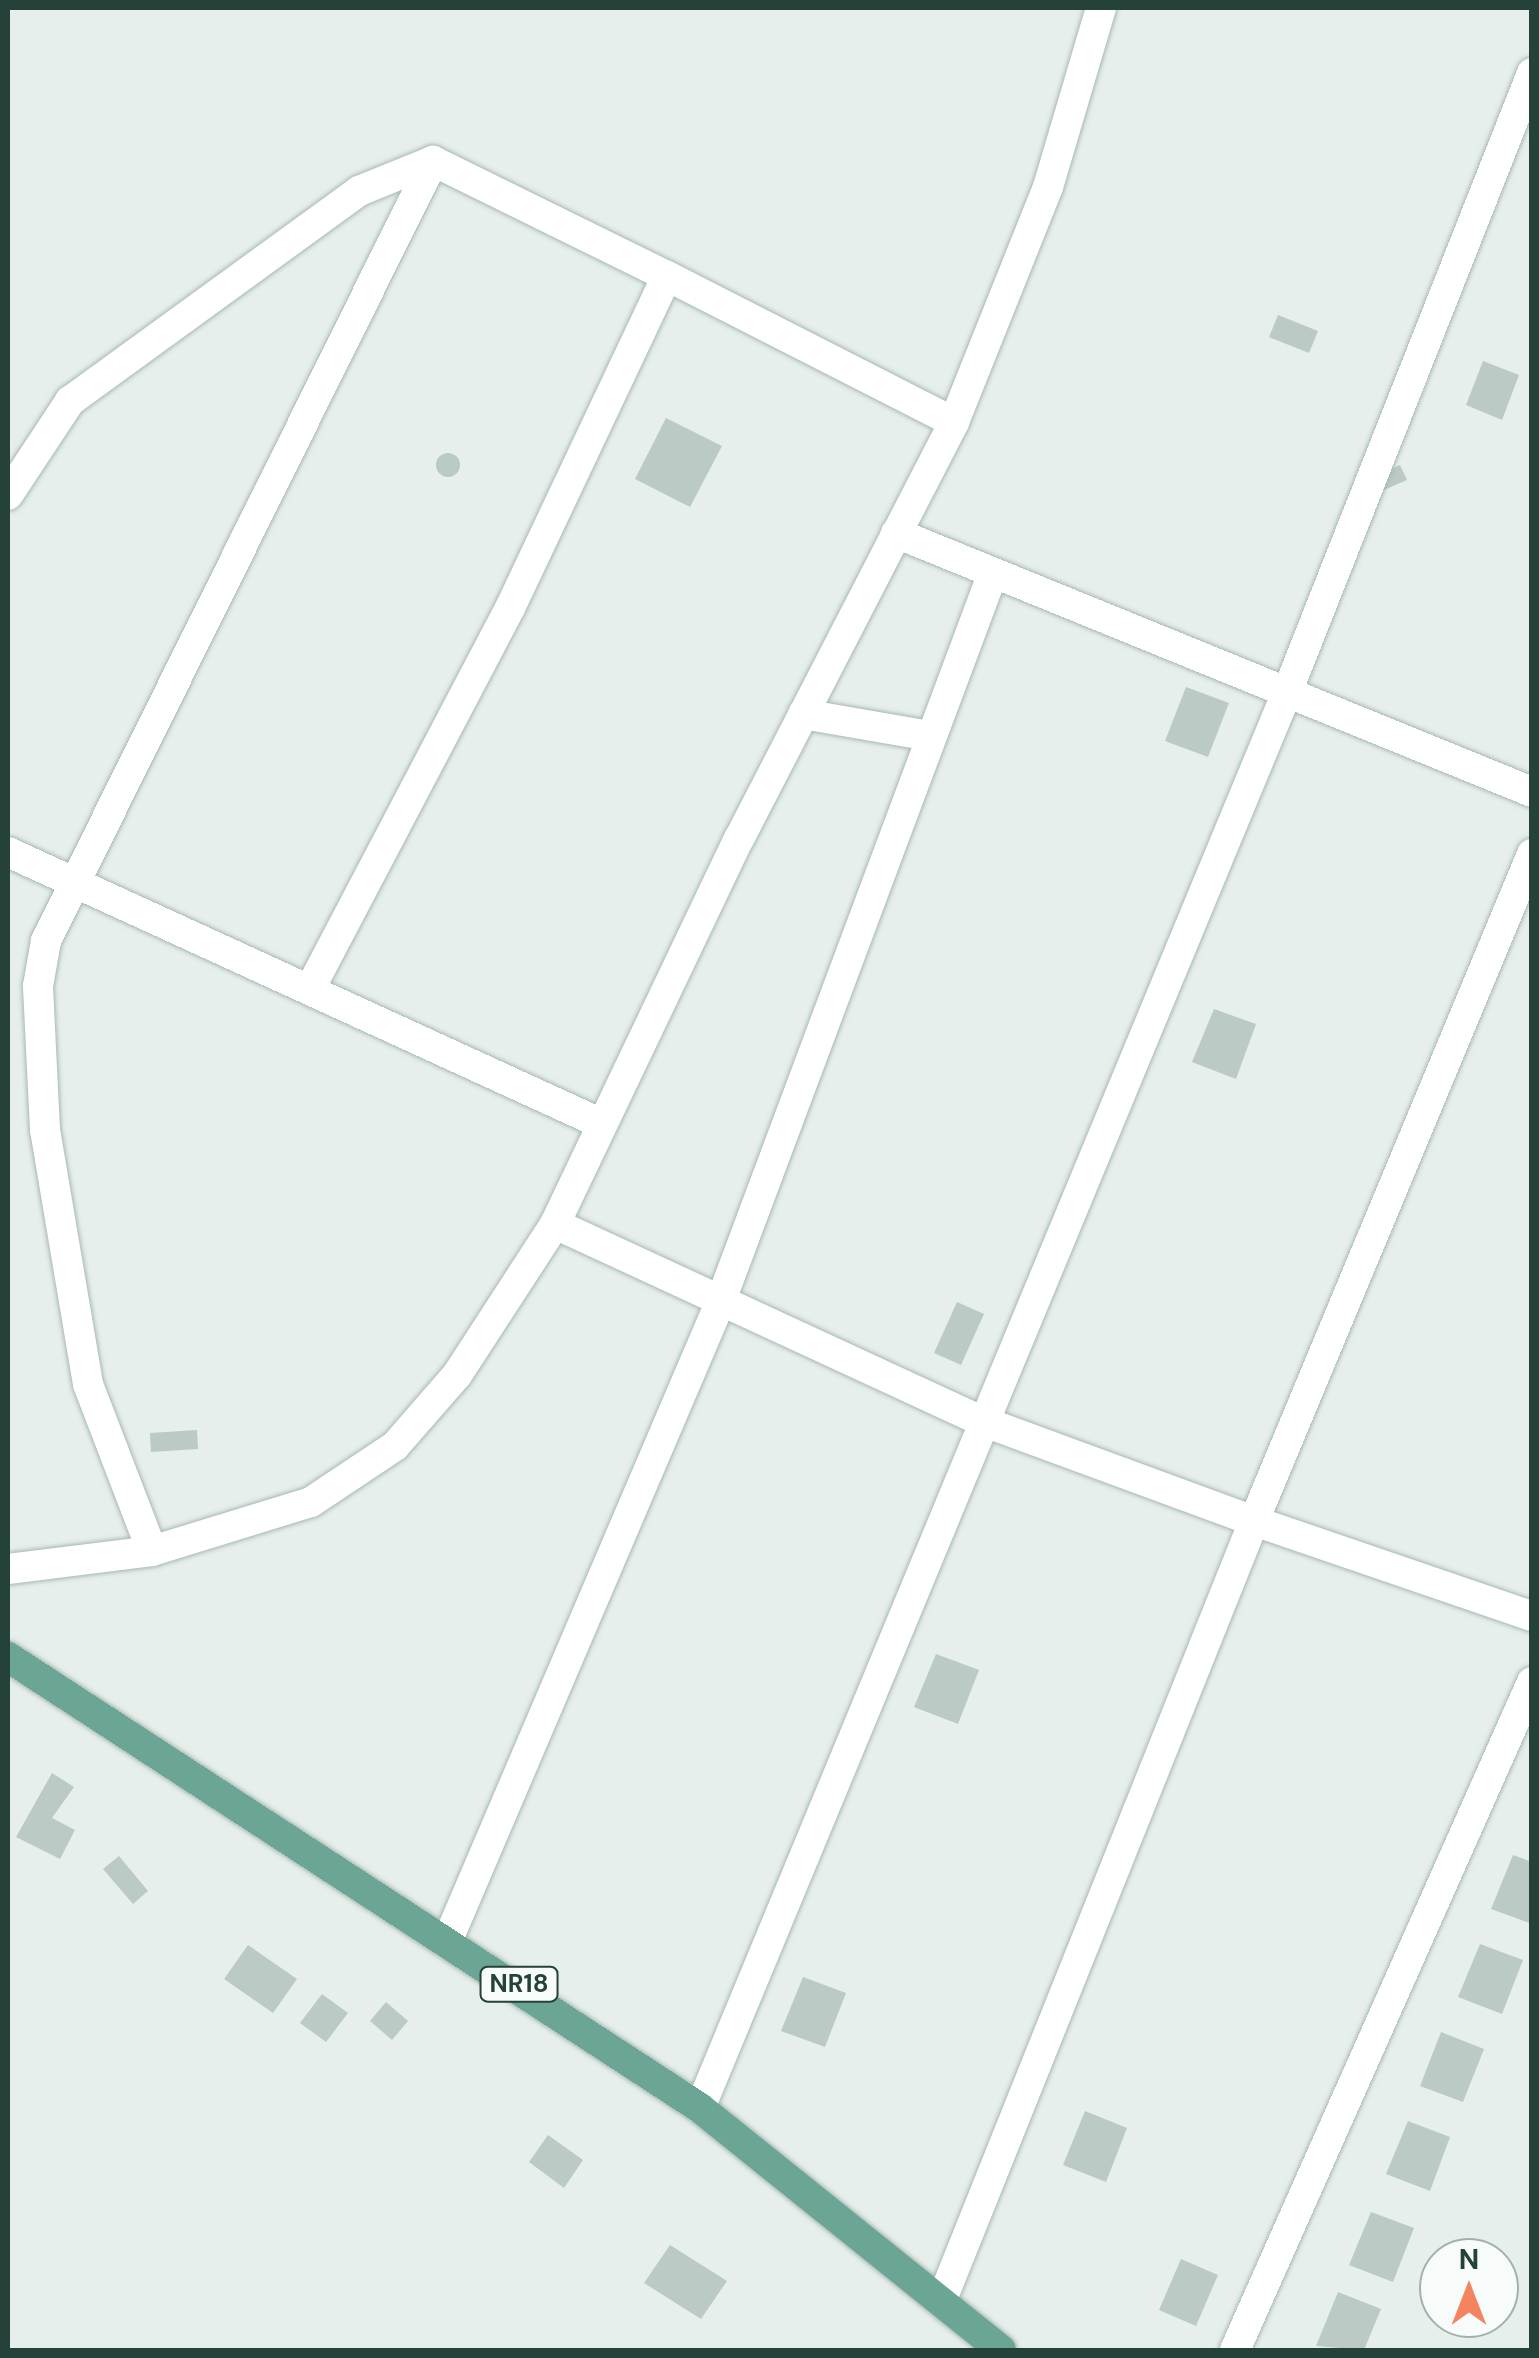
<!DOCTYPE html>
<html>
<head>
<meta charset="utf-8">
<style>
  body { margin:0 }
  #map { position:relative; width:1539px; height:2358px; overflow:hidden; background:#e6efeb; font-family:"DM Sans",sans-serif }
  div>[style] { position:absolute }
  .building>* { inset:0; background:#bbcac4 }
  .round { border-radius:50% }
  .roads { filter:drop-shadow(0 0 2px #a8b8b2) drop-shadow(0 0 2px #a8b8b2) }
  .minor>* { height:30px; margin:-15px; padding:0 15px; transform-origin:15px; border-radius:15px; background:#fff }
  .primary>* { height:30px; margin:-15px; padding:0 15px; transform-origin:15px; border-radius:15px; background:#6aa596 }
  span { translate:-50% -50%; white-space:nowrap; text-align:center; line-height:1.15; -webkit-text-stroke:9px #f7fbf9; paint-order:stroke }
  .shield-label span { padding:2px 8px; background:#f7fbf9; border:2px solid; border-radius:8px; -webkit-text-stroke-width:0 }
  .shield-label { font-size:25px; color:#24423a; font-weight:700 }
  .frame { position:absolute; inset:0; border:10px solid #24423a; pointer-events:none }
  .north { position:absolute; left:1419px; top:2238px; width:100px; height:100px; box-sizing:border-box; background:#f7fbf9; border:2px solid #a3b1ad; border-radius:50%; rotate:0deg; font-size:28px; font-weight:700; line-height:40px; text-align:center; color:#24423a }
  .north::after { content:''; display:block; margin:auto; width:35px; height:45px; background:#f4845f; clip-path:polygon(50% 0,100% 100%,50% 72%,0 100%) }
</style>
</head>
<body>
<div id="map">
  <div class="building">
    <div style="clip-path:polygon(1278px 315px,1318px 331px,1309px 353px,1269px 337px)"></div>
    <div style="clip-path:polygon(1483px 361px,1519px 375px,1502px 420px,1466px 405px)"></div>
    <div style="clip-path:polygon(666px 418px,722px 446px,690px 507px,635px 479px)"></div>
    <div class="round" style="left:436px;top:453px;width:24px;height:24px"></div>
    <div style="clip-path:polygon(1400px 465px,1407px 480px,1384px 490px,1377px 475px)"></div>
    <div style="clip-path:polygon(1186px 687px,1229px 703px,1208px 757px,1165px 741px)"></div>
    <div style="clip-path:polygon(1214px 1009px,1256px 1024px,1236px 1079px,1192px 1062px)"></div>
    <div style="clip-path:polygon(957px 1302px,984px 1314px,961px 1365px,934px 1353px)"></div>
    <div style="clip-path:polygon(197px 1430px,198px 1449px,151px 1452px,150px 1433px)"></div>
    <div style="clip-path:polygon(936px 1654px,979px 1670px,958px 1724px,914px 1707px)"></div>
    <div style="clip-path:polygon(52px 1773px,74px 1787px,52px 1818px,75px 1830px,60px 1859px,16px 1837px)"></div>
    <div style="clip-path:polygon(1513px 1855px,1532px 1862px,1532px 1924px,1491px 1909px)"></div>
    <div style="clip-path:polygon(119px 1856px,148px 1891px,133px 1904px,103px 1869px)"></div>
    <div style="clip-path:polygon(1480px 1944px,1523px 1960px,1502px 2014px,1458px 1997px)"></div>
    <div style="clip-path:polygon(248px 1945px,297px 1979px,273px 2013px,224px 1979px)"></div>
    <div style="clip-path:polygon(803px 1977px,846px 1993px,825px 2047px,781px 2031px)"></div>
    <div style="clip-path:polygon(322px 1994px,348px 2013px,326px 2042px,300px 2023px)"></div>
    <div style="clip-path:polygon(386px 2002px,408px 2021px,392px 2040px,370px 2021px)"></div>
    <div style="clip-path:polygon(1441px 2032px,1484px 2049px,1463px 2102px,1420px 2086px)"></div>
    <div style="clip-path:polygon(1085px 2111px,1127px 2128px,1106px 2182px,1063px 2165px)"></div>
    <div style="clip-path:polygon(1408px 2121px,1450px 2137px,1430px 2191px,1386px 2174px)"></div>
    <div style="clip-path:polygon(548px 2135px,583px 2160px,564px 2188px,529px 2162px)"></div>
    <div style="clip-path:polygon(1371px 2212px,1414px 2228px,1393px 2282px,1349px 2265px)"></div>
    <div style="clip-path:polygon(670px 2245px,727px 2281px,701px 2319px,644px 2283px)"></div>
    <div style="clip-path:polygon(1181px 2259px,1218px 2275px,1196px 2326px,1159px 2310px)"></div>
    <div style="clip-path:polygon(1338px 2292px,1381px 2309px,1364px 2350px,1316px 2346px)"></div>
  </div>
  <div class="roads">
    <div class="minor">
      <div style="left:8px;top:495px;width:113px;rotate:-56.6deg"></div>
      <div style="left:70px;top:401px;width:357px;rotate:-36deg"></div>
      <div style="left:359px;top:191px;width:80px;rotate:-22.1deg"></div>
      <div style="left:433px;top:161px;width:261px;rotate:26.2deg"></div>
      <div style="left:896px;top:533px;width:687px;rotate:22.16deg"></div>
      <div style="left:803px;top:714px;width:130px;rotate:9.8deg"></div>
      <div style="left:8px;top:852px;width:653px;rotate:24.6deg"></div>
      <div style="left:311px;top:987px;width:428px;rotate:-62.3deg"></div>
      <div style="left:510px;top:608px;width:367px;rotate:-64.7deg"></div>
      <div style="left:667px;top:276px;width:322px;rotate:27deg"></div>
      <div style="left:555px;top:1224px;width:470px;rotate:24.8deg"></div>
      <div style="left:982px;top:1421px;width:290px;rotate:20.2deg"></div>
      <div style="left:1254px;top:1521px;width:723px;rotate:-67.37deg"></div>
      <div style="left:152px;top:1551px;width:179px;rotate:-111deg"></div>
      <div style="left:88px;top:1384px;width:258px;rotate:-99.6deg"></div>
      <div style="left:45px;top:1130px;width:144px;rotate:-92.8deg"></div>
      <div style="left:38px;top:986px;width:46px;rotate:-79.9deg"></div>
      <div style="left:46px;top:941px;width:871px;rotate:-63.61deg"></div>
      <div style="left:8px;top:1569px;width:145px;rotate:-7.1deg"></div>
      <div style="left:152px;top:1551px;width:166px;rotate:-17.1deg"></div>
      <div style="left:311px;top:1502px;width:101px;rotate:-33.7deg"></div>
      <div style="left:395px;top:1446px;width:94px;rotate:-48.9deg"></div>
      <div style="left:457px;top:1375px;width:180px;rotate:-57deg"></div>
      <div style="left:555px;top:1224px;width:427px;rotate:-64.5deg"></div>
      <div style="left:739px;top:839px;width:469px;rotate:-62.7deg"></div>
      <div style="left:954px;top:422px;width:253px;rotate:-68.2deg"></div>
      <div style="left:1048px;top:187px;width:187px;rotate:-73.5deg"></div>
      <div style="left:449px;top:1937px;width:689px;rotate:-66.86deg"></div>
      <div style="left:720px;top:1303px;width:779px;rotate:-69.5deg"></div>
      <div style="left:700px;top:2108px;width:1530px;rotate:-67.48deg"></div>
      <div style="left:1286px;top:695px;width:669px;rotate:-68.42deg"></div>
      <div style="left:943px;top:2297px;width:836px;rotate:-68.16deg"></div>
      <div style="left:1254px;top:1521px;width:294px;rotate:18.9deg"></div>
      <div style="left:1235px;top:2350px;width:731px;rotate:-66.03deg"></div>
    </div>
    <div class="primary">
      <div style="left:8px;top:1657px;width:826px;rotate:33.09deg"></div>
      <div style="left:700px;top:2108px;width:386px;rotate:38.8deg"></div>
    </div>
  </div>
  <div class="shield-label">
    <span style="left:519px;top:1984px">NR18</span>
  </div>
  <div class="frame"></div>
  <div class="north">N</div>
</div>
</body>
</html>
